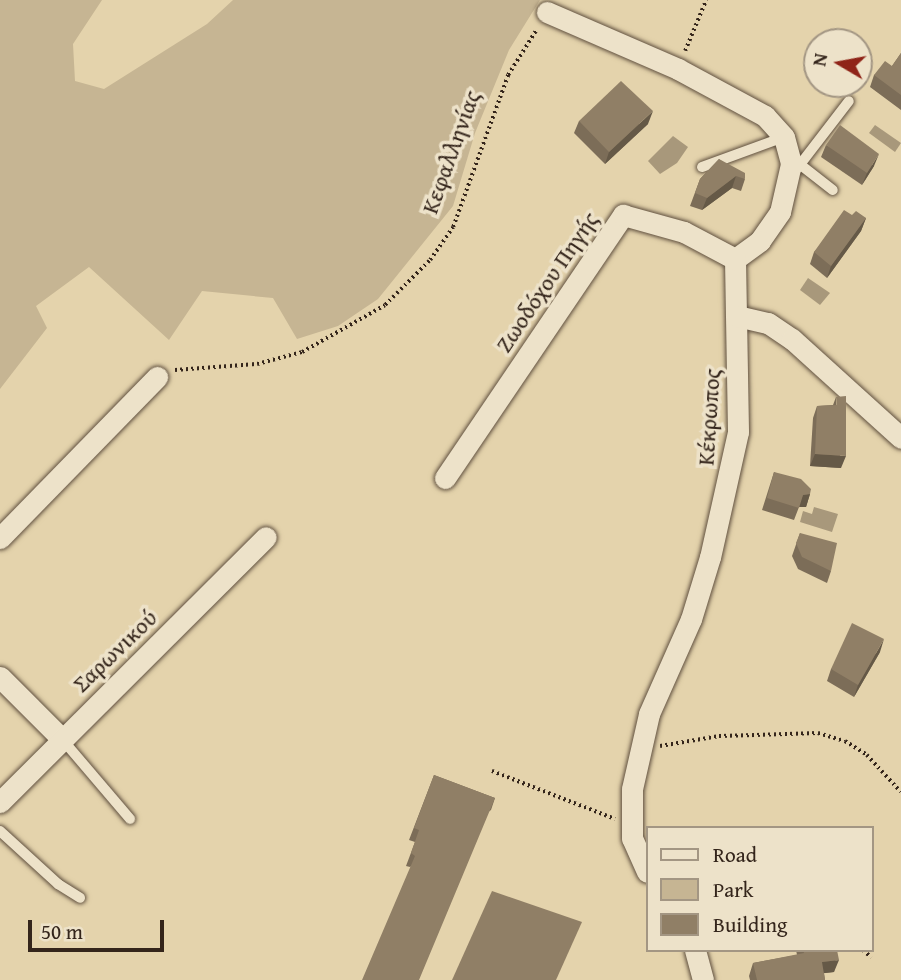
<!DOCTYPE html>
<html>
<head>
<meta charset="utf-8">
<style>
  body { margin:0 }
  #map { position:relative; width:901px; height:980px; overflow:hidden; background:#e4d3ac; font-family:"Gentium Book Plus",serif }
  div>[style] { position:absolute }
  .green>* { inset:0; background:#c6b593 }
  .water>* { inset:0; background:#a8987b }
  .path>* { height:3.5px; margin-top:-1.75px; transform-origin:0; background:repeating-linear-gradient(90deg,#34251b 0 2px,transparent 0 5.5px) }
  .roads { filter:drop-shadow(0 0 2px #60503f) drop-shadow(0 0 2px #60503f) }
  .lane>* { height:10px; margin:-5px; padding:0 5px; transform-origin:5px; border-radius:5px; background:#ede2c9 }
  .street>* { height:21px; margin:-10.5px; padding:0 10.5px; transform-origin:10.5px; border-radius:10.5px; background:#ede2c9 }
  .wall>* { inset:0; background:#7c6d58 }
  .shaded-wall>* { inset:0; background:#655947 }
  .building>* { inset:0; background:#907f66 }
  span { translate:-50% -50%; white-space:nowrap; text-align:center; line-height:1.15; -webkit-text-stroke:7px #ede2c9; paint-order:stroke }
  .street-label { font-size:23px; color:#34251b }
  .legend { position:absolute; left:646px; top:826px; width:228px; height:126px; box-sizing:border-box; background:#ede2c9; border:2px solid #a39683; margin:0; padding:9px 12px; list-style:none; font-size:21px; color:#34251b }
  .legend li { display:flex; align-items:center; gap:14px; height:35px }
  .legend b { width:35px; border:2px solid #a39683 }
  .north { position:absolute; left:803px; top:28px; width:70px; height:70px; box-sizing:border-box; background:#ede2c9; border:2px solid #a39683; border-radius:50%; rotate:280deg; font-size:19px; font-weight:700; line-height:28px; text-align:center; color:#34251b }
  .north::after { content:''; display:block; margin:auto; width:24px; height:32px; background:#8f2418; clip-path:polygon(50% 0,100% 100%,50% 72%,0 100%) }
  .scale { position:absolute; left:28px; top:920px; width:136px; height:32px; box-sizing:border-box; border:4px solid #34251b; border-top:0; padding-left:9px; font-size:21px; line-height:24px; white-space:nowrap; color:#34251b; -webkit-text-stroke:5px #ede2c9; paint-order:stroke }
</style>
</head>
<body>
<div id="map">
  <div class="green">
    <div style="clip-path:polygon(0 0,102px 0,73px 44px,75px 81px,104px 89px,207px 24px,233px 0,540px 0,509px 50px,475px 133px,453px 206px,378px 299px,338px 326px,297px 339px,273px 298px,202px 291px,169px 340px,89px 267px,36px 306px,47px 328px,0 389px)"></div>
  </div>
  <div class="water">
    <div style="clip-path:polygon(875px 125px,901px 143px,895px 152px,869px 133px)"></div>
    <div style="clip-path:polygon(673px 136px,688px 147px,677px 163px,660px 174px,648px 161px)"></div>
    <div style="clip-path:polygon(808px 278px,830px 293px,820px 305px,800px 290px)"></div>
    <div style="clip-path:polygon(814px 507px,838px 514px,832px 532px,800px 522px,803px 511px,812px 514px)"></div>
  </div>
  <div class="path">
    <div style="left:685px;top:51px;width:55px;rotate:-67.6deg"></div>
    <div style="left:175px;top:370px;width:82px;rotate:-4.2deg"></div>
    <div style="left:257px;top:364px;width:47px;rotate:-14.9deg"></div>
    <div style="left:302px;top:352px;width:95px;rotate:-29.5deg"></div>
    <div style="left:385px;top:305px;width:64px;rotate:-45deg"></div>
    <div style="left:430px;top:260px;width:40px;rotate:-55.1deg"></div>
    <div style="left:453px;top:227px;width:162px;rotate:-70.1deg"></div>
    <div style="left:508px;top:75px;width:54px;rotate:-57.8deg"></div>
    <div style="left:660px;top:746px;width:60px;rotate:-9.6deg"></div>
    <div style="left:719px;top:736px;width:99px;rotate:-1.7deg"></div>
    <div style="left:818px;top:733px;width:28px;rotate:17deg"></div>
    <div style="left:845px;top:741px;width:26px;rotate:32deg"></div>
    <div style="left:867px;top:755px;width:50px;rotate:47.4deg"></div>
    <div style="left:492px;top:771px;width:132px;rotate:21.3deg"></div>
    <div style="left:863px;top:950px;width:11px;rotate:41deg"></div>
  </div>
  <div class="roads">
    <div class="lane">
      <div style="left:802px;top:166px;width:39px;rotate:38deg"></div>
      <div style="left:702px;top:167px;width:87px;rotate:-20.1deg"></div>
      <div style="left:792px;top:175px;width:93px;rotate:-52.4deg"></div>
      <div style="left:62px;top:739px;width:105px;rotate:49.6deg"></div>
      <div style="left:0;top:831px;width:79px;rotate:42.4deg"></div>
      <div style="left:58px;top:884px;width:26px;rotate:32deg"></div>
    </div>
    <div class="street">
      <div style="left:547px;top:12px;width:143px;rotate:23.5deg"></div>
      <div style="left:678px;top:69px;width:99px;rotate:28.4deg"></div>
      <div style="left:765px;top:116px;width:28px;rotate:48deg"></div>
      <div style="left:784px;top:137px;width:28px;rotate:75deg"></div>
      <div style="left:791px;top:164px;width:49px;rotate:102.9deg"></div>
      <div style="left:780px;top:212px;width:35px;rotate:125deg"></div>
      <div style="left:760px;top:241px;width:31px;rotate:144deg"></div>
      <div style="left:735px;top:259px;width:173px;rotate:89deg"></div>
      <div style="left:738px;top:432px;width:128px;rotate:102.6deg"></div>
      <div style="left:710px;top:557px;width:65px;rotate:107deg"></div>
      <div style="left:691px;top:619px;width:104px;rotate:113.9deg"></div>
      <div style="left:649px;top:714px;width:77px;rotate:102.8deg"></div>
      <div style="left:632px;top:789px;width:49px;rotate:90deg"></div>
      <div style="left:632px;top:838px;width:37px;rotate:66deg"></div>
      <div style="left:737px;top:316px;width:32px;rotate:13deg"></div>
      <div style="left:768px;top:323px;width:29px;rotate:34deg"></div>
      <div style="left:792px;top:339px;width:147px;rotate:42.2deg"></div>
      <div style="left:445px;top:478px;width:318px;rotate:-55.9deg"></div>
      <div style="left:623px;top:215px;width:63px;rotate:15.6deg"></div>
      <div style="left:684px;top:232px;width:58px;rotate:27.9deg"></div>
      <div style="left:0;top:538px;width:225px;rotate:-45.7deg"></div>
      <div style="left:0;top:677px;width:88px;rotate:45deg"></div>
      <div style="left:0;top:802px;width:375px;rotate:-44.9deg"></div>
      <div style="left:695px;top:950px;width:31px;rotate:75deg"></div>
    </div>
  </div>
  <div class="wall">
    <div style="clip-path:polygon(901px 53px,901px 110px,870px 87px,874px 75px,892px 66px)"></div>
    <div style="clip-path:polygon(579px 121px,648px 124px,605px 164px,574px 133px)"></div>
    <div style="clip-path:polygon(826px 145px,874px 166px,862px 185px,821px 157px)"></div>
    <div style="clip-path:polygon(719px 159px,745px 179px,741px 191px,732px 188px,702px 210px,690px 206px,700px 179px)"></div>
    <div style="clip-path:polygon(852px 215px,866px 218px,861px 231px,827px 278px,810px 264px,814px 252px)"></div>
    <div style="clip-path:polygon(836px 397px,841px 468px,810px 466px,813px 418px,817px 406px,833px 405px)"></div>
    <div style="clip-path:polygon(774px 472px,810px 494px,806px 507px,799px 507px,794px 520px,762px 510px)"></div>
    <div style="clip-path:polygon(800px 533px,831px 571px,827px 583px,798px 569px,792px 556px)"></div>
    <div style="clip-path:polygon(880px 652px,854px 697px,827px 681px,831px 669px)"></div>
    <div style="clip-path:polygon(434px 775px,495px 798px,491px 810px,410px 867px,406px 866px,415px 842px,409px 840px)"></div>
    <div style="clip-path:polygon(796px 950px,837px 950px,834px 972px,824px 973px,825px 980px,750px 980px,749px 976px,753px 963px,797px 955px)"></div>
  </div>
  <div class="shaded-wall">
    <div style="clip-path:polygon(653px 111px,648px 124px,605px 164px,609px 152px)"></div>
    <div style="clip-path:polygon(879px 154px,874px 166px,862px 185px,867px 173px)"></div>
    <div style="clip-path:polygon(736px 176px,732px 188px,702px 210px,707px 198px)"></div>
    <div style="clip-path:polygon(866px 218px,861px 231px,827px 278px,831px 266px)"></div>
    <div style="clip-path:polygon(815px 454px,846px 456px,841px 468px,810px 466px)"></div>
    <div style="clip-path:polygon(810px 494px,806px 507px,798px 507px,803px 495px)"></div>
    <div style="clip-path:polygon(884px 639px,880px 652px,854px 697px,858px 685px)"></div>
    <div style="clip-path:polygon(839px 960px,834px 972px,817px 974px,822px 962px)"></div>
  </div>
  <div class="building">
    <div style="clip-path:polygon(901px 53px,901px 95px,874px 75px,885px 61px,892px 66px)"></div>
    <div style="clip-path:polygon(621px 81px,653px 111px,609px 152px,579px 121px)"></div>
    <div style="clip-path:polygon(840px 125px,879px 154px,867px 173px,826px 145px)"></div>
    <div style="clip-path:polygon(719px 159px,745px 173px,745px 179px,736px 176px,707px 198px,695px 193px,700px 179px)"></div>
    <div style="clip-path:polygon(844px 210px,852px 215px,856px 211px,866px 218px,831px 266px,814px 252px)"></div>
    <div style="clip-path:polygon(846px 396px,846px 456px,815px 454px,817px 406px,837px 405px,836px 397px)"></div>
    <div style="clip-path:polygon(774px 472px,801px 479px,811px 489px,810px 494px,803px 495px,799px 508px,767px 498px)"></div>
    <div style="clip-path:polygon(800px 533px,837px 543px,831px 571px,802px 557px,796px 543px)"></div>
    <div style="clip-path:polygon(852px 623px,884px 639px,858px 685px,831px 669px)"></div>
    <div style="clip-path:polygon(434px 775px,495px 798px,419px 980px,362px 980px,415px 856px,411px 853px,419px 830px,414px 828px)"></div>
    <div style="clip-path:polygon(492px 891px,582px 922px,556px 980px,452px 980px)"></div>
    <div style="clip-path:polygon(803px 950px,837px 950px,839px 960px,822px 962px,825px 980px,757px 980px,753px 963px,804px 953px)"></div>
  </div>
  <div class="street-label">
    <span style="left:451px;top:152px;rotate:-70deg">Κεφαλληνίας</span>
    <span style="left:547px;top:282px;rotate:-56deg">Ζωοδόχου Πηγής</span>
    <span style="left:709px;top:417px;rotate:-86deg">Κέκρωπος</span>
    <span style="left:115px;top:651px;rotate:-44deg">Σαρωνικού</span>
  </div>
  <ul class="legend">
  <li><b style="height:9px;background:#ede2c9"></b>Road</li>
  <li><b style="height:19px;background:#c6b593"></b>Park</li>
  <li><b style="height:19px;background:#907f66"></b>Building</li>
  </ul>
  <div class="north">N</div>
  <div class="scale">50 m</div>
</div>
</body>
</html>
